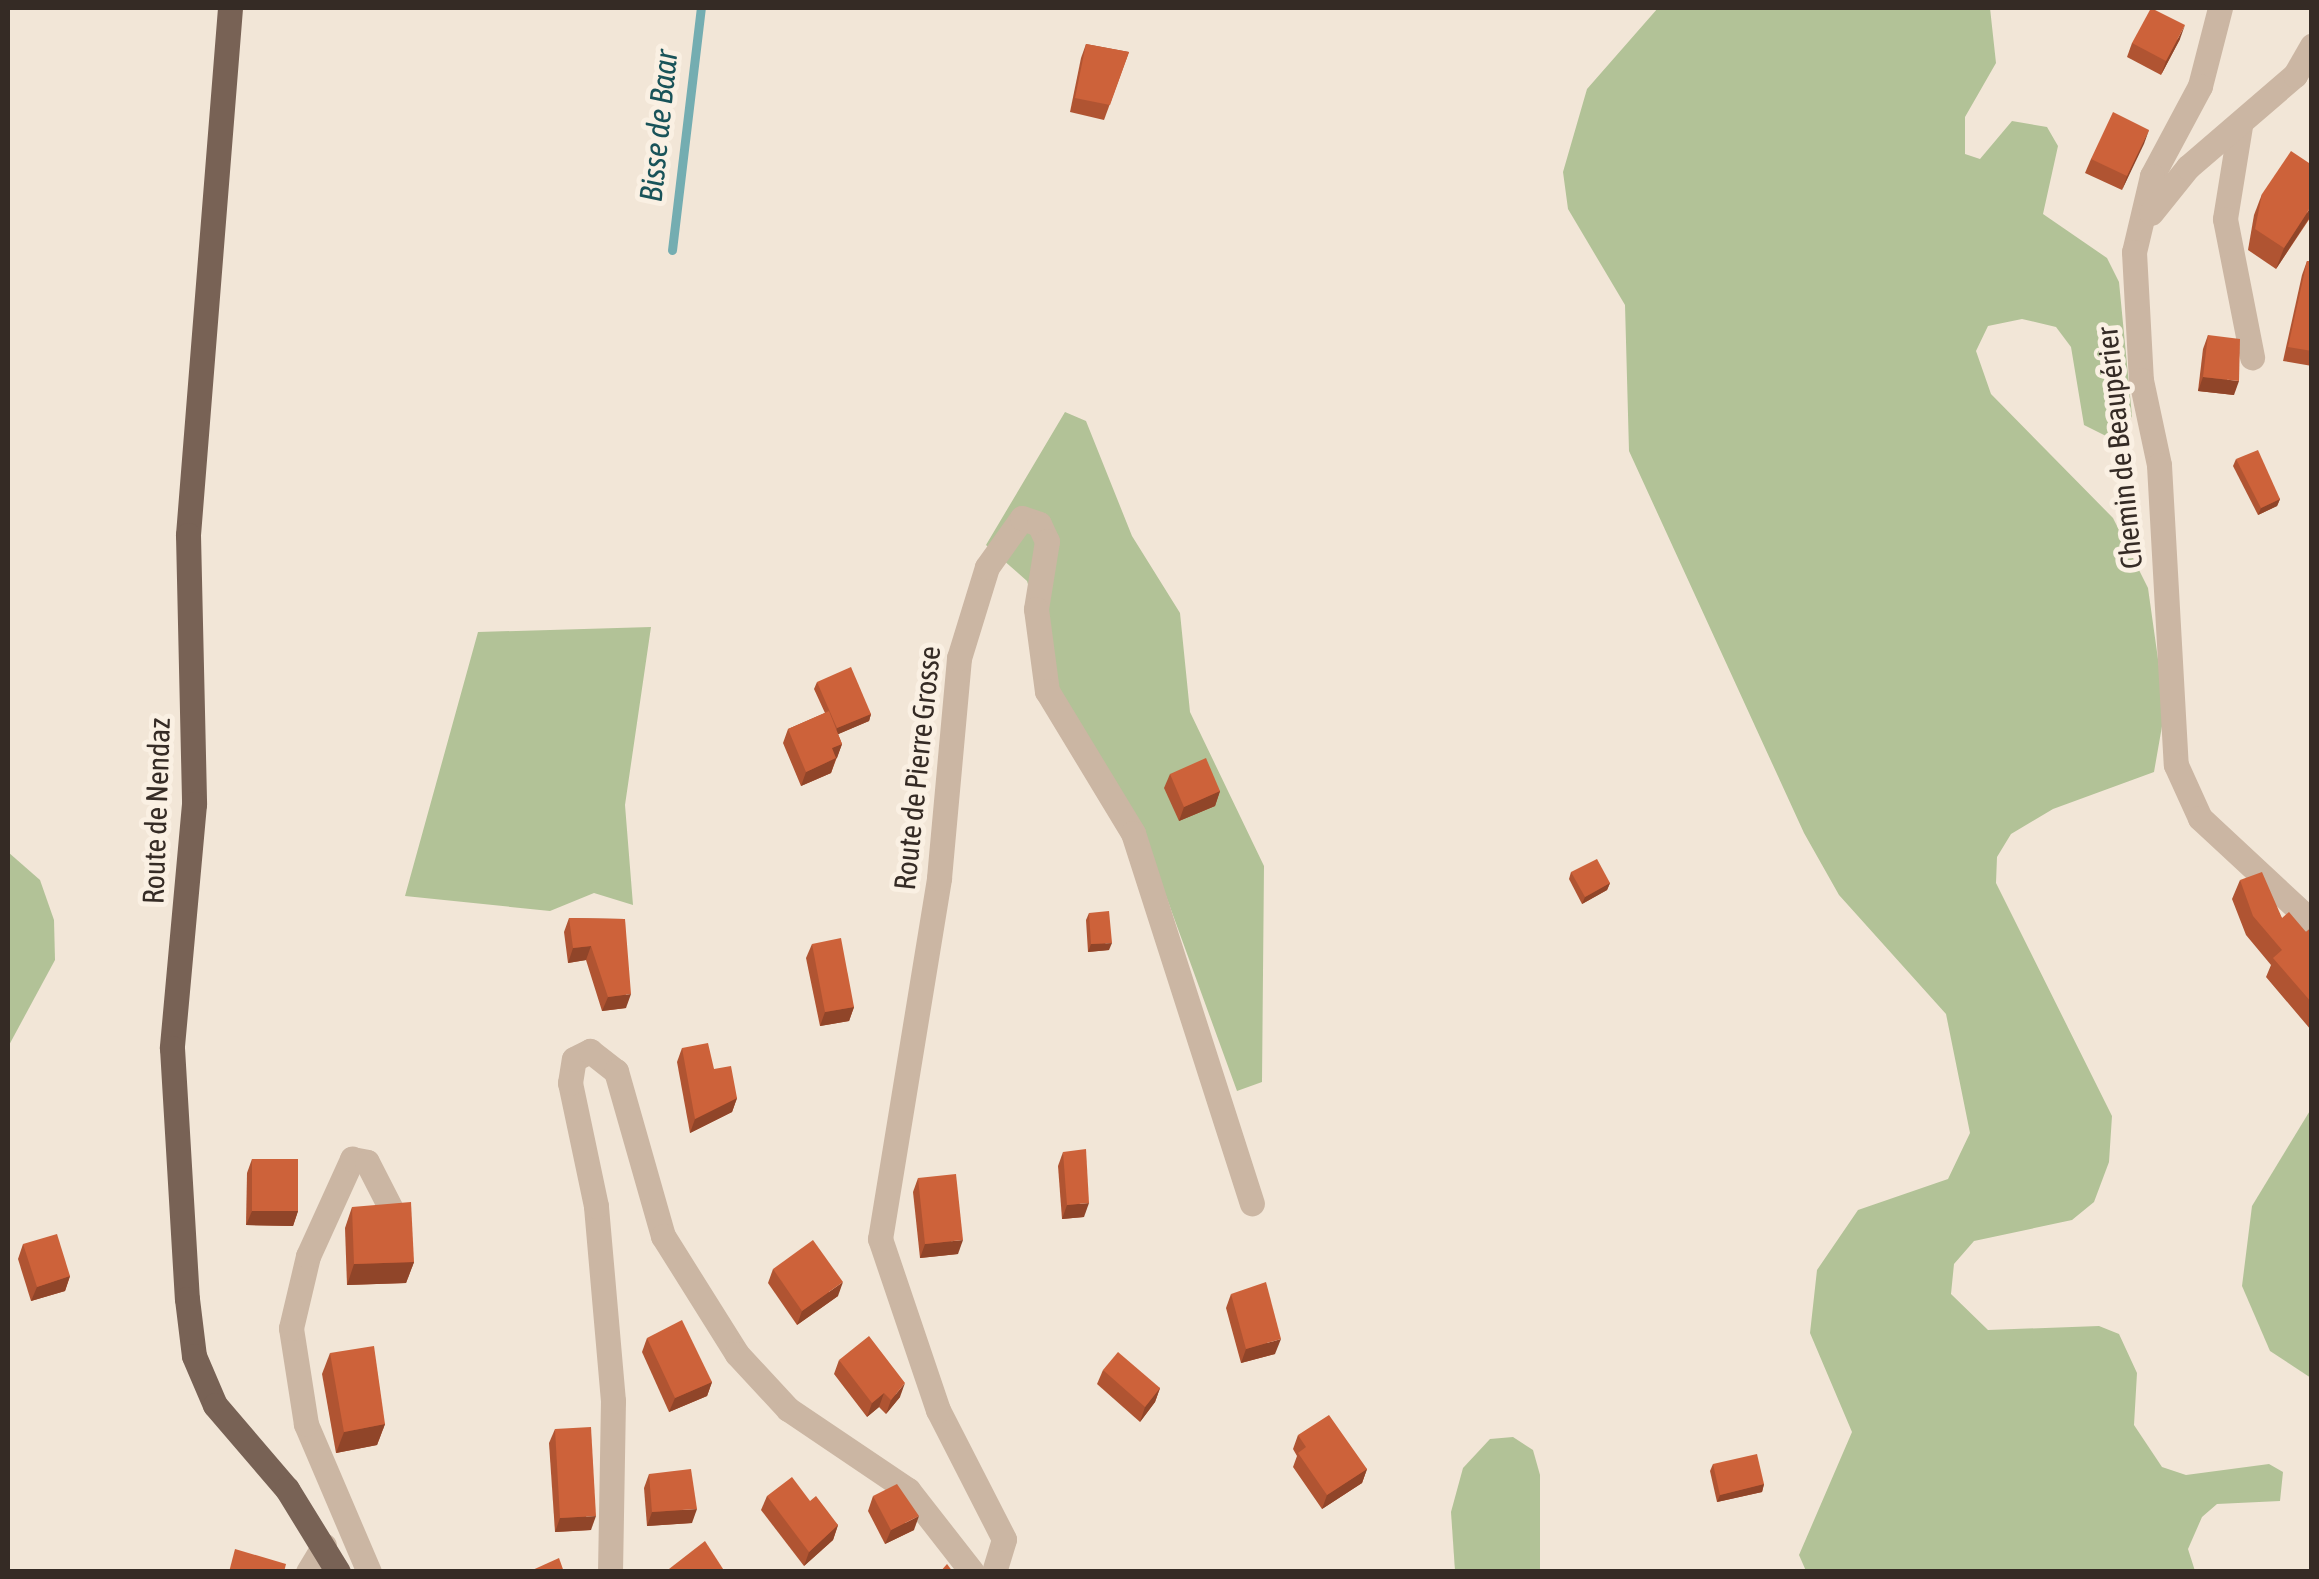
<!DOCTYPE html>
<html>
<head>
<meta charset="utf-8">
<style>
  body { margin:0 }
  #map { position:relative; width:2319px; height:1579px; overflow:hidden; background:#f2e6d7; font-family:"Asap Condensed",sans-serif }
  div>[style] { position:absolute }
  .green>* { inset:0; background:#b2c297 }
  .stream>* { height:9px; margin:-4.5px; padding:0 4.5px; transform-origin:4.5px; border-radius:4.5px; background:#74adb1 }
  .minor>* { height:25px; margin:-12.5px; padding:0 12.5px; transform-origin:12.5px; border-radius:12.5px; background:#cbb6a3 }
  .major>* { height:25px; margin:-12.5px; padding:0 12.5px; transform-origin:12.5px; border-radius:12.5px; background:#786255 }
  .wall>* { inset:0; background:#b05432 }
  .shaded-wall>* { inset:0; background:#904529 }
  .building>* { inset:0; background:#cd623a }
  span { translate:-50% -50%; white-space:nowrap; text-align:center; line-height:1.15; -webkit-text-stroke:10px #faf0e3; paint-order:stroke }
  .street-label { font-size:30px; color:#352b25 }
  .water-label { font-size:32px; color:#195359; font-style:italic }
  .frame { position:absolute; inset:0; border:10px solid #352b25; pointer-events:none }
</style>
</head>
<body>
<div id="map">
  <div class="green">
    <div style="clip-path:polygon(1658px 8px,1990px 8px,1996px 63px,1965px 117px,1965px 154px,1980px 159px,2012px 121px,2047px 127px,2058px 146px,2043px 214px,2107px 258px,2119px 282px,2132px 416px,2124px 431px,2106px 436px,2084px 425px,2071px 347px,2056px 327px,2022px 319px,1988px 326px,1976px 351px,1991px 394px,2113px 518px,2148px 588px,2165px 709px,2154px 772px,2053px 809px,2011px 834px,1997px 857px,1996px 883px,2112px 1116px,2109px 1162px,2094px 1202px,2072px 1220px,1974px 1241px,1954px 1264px,1951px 1294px,1988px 1330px,2099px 1326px,2119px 1334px,2137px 1373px,2134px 1425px,2162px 1467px,2186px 1475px,2269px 1464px,2283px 1472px,2280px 1501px,2217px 1504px,2202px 1517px,2188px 1549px,2195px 1571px,1806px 1571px,1799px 1555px,1852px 1432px,1810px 1333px,1817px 1270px,1858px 1210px,1948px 1179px,1970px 1133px,1946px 1014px,1839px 895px,1804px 833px,1629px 451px,1625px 305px,1568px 209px,1563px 172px,1587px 89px)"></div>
    <div style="clip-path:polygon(1065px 412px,1086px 421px,1132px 536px,1180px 613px,1190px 712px,1264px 866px,1262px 1082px,1237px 1091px,1138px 819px,1072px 733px,1027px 581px,986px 545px)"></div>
    <div style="clip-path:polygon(651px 627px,625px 805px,633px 905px,594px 893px,550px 911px,405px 896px,478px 632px)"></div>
    <div style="clip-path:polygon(8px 852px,40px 880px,54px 920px,55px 960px,8px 1047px)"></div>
    <div style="clip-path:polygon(2311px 1109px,2311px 1378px,2270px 1351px,2242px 1286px,2252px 1206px)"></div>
    <div style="clip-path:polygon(1513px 1437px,1533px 1450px,1540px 1475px,1540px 1571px,1455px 1571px,1451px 1512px,1463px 1468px,1490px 1439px)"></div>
  </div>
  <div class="stream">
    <div style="left:672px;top:250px;width:244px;rotate:-83.2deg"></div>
  </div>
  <div class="minor">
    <div style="left:2220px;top:8px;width:81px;rotate:104.4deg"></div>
    <div style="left:2200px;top:86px;width:102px;rotate:118.1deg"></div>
    <div style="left:2152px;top:176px;width:78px;rotate:103.3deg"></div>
    <div style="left:2134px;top:252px;width:128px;rotate:86.9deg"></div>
    <div style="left:2141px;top:380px;width:87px;rotate:78deg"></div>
    <div style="left:2159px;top:465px;width:300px;rotate:86.8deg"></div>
    <div style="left:2176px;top:765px;width:58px;rotate:65.6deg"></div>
    <div style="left:2200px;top:818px;width:153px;rotate:42.9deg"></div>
    <div style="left:2240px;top:126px;width:94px;rotate:99.2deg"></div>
    <div style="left:2225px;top:219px;width:141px;rotate:78.9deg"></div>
    <div style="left:2151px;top:213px;width:59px;rotate:-51.2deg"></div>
    <div style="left:2188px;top:167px;width:141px;rotate:-40.7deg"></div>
    <div style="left:2295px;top:75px;width:34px;rotate:-60deg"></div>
    <div style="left:308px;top:1572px;width:31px;rotate:-59deg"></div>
    <div style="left:369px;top:1572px;width:161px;rotate:-113.1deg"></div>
    <div style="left:306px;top:1424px;width:97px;rotate:-98.9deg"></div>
    <div style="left:291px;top:1328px;width:74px;rotate:-76.7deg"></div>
    <div style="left:308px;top:1256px;width:107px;rotate:-65.6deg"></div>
    <div style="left:352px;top:1159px;width:15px;rotate:11deg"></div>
    <div style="left:367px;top:1162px;width:53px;rotate:62.9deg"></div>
    <div style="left:610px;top:1572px;width:171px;rotate:-89deg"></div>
    <div style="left:613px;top:1401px;width:196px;rotate:-95deg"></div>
    <div style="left:596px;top:1206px;width:126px;rotate:-101.9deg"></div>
    <div style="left:570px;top:1083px;width:24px;rotate:-81deg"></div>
    <div style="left:574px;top:1059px;width:18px;rotate:-27deg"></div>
    <div style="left:590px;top:1051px;width:33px;rotate:38deg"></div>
    <div style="left:616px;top:1071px;width:172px;rotate:74.1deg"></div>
    <div style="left:663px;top:1236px;width:139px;rotate:57.9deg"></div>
    <div style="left:737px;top:1354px;width:75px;rotate:47.2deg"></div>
    <div style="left:788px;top:1409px;width:145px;rotate:34deg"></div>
    <div style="left:908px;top:1490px;width:104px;rotate:52deg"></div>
    <div style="left:994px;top:1572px;width:34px;rotate:-73deg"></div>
    <div style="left:1004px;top:1539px;width:145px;rotate:-117.1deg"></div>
    <div style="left:938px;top:1410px;width:181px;rotate:-108.7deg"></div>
    <div style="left:880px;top:1239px;width:366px;rotate:-80.7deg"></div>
    <div style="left:939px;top:878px;width:221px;rotate:-84.8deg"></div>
    <div style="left:959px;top:658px;width:95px;rotate:-72.9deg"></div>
    <div style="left:987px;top:567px;width:60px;rotate:-54.5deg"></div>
    <div style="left:1022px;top:518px;width:18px;rotate:19deg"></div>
    <div style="left:1039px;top:524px;width:19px;rotate:65deg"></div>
    <div style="left:1047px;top:541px;width:69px;rotate:99.2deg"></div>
    <div style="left:1036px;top:609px;width:83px;rotate:82.4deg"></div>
    <div style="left:1047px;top:691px;width:166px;rotate:58.8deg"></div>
    <div style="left:1133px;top:833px;width:389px;rotate:72.2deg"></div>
  </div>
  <div class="major">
    <div style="left:230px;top:8px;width:529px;rotate:94.56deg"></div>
    <div style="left:188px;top:535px;width:269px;rotate:88.7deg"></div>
    <div style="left:194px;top:804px;width:245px;rotate:95.2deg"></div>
    <div style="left:172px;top:1048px;width:251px;rotate:86.6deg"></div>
    <div style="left:187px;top:1299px;width:57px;rotate:83deg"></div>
    <div style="left:194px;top:1356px;width:53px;rotate:66.8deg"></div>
    <div style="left:215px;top:1405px;width:111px;rotate:49.4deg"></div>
    <div style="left:287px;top:1489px;width:97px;rotate:58.4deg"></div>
  </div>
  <div class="wall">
    <div style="clip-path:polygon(2180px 39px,2161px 75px,2127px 57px,2132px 43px)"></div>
    <div style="clip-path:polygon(1086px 44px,1129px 52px,1104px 120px,1070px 112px,1081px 58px)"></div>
    <div style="clip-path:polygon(2149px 130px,2122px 190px,2085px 173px,2091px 159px)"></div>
    <div style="clip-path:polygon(2262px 194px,2312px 215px,2276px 269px,2248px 250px,2254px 215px)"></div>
    <div style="clip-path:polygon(2307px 261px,2312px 262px,2312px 366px,2283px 361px,2302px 275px)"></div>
    <div style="clip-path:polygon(2208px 335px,2234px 395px,2198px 391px,2203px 349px)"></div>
    <div style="clip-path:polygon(2236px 459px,2280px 499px,2277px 506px,2258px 515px,2233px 466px)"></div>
    <div style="clip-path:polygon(817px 682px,871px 714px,869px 721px,838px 734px,842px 744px,831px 773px,801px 786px,783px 743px,788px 729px,825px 713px,814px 689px)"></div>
    <div style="clip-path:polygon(1170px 774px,1220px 791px,1215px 806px,1179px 821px,1164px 788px)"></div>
    <div style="clip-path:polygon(1571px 872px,1610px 883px,1607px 890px,1582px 904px,1569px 879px)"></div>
    <div style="clip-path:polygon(2240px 880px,2282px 918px,2306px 932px,2312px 927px,2311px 1030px,2266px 977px,2271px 965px,2246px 935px,2232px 899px)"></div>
    <div style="clip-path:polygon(1089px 913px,1109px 950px,1088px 952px,1086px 920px)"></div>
    <div style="clip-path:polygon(569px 918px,625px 919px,626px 1008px,602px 1011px,586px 960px,568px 963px,564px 932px)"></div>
    <div style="clip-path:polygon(812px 944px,854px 1007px,849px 1021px,820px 1026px,806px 958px)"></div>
    <div style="clip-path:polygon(682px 1048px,714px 1069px,737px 1098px,732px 1112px,690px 1133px,677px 1062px)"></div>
    <div style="clip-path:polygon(1063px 1152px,1084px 1217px,1062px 1219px,1058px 1166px)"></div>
    <div style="clip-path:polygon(252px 1159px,298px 1211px,293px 1226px,246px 1225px,247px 1173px)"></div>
    <div style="clip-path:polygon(918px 1178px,958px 1254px,920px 1258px,913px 1192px)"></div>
    <div style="clip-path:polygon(352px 1207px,414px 1262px,406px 1283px,347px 1285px,345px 1228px)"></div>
    <div style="clip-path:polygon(23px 1244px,70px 1276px,65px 1291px,31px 1301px,18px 1259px)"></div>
    <div style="clip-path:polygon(773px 1269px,838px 1296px,797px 1325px,768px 1283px)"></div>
    <div style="clip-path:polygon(1231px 1294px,1275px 1354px,1241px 1363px,1226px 1308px)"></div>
    <div style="clip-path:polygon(647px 1338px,712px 1382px,707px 1396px,669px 1412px,642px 1352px)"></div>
    <div style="clip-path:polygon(330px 1353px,385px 1424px,377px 1445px,336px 1453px,322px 1374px)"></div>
    <div style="clip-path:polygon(839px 1360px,900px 1397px,886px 1414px,879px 1407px,867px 1417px,834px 1374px)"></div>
    <div style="clip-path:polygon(1103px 1370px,1160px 1388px,1155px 1402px,1140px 1422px,1097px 1384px)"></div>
    <div style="clip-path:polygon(555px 1429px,591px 1530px,555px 1532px,549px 1443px)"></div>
    <div style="clip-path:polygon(1298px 1435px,1367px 1469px,1362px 1483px,1322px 1509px,1293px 1467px,1297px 1456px,1293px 1449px)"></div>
    <div style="clip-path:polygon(1713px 1464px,1764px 1484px,1762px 1492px,1717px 1502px,1710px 1471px)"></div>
    <div style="clip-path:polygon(649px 1474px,692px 1523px,647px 1526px,644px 1488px)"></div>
    <div style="clip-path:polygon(767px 1496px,810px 1501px,838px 1525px,833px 1540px,804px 1566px,761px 1510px)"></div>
    <div style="clip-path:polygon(873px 1496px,914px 1530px,885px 1544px,868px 1511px)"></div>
  </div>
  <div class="shaded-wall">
    <div style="clip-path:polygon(2185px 25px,2180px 39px,2161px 75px,2166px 61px)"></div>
    <div style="clip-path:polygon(2149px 130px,2144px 144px,2122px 190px,2127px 176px)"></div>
    <div style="clip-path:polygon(2312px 205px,2311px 215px,2276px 269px,2284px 248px)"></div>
    <div style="clip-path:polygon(2203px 377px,2239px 381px,2234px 395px,2198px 391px)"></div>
    <div style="clip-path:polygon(2280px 499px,2277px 506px,2258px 515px,2261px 508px)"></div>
    <div style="clip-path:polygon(871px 714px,869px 721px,834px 736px,837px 728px)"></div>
    <div style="clip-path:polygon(842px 744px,837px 758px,827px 762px,832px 748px)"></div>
    <div style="clip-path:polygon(836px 758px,831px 773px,801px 786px,806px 772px)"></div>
    <div style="clip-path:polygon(1220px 791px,1215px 806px,1179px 821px,1184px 807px)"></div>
    <div style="clip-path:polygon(1610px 883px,1607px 890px,1582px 904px,1585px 897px)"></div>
    <div style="clip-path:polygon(1112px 943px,1109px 950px,1088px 952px,1091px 944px)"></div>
    <div style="clip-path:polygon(591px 946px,586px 960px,568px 963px,573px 948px)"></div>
    <div style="clip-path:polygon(631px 994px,626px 1008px,602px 1011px,608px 997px)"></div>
    <div style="clip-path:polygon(854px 1007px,849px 1021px,820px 1026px,825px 1012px)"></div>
    <div style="clip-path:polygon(737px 1098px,732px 1112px,690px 1133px,695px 1119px)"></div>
    <div style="clip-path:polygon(1089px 1203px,1084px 1217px,1062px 1219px,1067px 1205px)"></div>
    <div style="clip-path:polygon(252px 1211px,298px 1211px,293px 1226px,246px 1225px)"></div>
    <div style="clip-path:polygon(963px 1240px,958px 1254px,920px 1258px,925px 1244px)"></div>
    <div style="clip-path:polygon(414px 1262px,406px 1283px,347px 1285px,354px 1264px)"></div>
    <div style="clip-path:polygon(70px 1276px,65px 1291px,31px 1301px,37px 1287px)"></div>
    <div style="clip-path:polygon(843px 1282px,838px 1296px,797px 1325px,802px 1311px)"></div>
    <div style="clip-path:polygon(1281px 1339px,1275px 1354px,1241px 1363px,1246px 1349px)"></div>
    <div style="clip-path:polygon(712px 1382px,707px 1396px,669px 1412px,675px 1398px)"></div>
    <div style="clip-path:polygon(905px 1383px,900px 1397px,886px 1414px,891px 1400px)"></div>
    <div style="clip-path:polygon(1160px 1388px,1155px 1402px,1140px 1422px,1145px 1407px)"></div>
    <div style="clip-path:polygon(884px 1393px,879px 1407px,867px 1417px,872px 1403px)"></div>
    <div style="clip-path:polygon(385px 1424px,377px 1445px,336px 1453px,344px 1432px)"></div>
    <div style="clip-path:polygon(1367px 1469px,1362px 1483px,1322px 1509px,1327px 1495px)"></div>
    <div style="clip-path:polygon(1764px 1484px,1762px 1492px,1717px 1502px,1720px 1495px)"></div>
    <div style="clip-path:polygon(697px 1509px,692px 1523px,647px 1526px,652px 1512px)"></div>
    <div style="clip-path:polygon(596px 1516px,591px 1530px,555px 1532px,560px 1518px)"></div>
    <div style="clip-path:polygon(919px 1516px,914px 1530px,885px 1544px,891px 1530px)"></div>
    <div style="clip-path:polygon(838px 1525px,833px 1540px,804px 1566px,809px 1552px)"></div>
  </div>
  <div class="building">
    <div style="clip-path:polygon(2151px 8px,2185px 25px,2166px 61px,2132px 43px)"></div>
    <div style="clip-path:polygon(1086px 44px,1129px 52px,1110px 105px,1075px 98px)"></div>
    <div style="clip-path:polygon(2113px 112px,2149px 130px,2127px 176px,2091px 159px)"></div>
    <div style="clip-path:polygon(2291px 151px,2312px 165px,2312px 205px,2284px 248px,2255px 229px,2262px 194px)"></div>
    <div style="clip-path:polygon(2307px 261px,2312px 262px,2312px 351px,2288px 347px)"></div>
    <div style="clip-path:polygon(2208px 335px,2240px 339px,2239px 381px,2203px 377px)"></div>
    <div style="clip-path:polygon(2258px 450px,2280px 499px,2261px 508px,2236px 459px)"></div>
    <div style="clip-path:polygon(851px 667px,871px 714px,837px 728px,817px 682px)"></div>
    <div style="clip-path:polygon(829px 711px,842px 744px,832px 748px,836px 758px,806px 772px,788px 729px)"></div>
    <div style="clip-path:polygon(1206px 758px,1220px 791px,1184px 807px,1170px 774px)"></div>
    <div style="clip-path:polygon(1597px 859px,1610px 883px,1585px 897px,1571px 872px)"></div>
    <div style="clip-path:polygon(2262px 872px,2282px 918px,2289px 912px,2306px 932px,2312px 927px,2312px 1003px,2273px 958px,2282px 950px,2253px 916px,2240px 880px)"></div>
    <div style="clip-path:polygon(1109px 911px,1112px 943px,1091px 944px,1089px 913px)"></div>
    <div style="clip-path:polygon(569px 918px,625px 919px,631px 994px,608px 997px,591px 946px,573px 948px)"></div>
    <div style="clip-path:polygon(841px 938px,854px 1007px,825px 1012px,812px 944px)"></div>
    <div style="clip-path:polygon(708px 1043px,714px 1069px,731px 1066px,737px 1098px,695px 1119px,682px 1048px)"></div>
    <div style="clip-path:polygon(1086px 1149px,1089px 1203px,1067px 1205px,1063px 1152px)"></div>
    <div style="clip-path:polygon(252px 1159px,298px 1159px,298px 1211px,252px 1211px)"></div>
    <div style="clip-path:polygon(956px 1174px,963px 1240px,925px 1244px,918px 1178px)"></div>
    <div style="clip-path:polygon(411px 1202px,414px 1262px,354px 1264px,352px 1207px)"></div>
    <div style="clip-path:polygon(57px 1234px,70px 1276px,37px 1287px,23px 1244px)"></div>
    <div style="clip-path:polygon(813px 1240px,843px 1282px,802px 1311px,773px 1269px)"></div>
    <div style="clip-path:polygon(1266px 1282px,1281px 1339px,1246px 1349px,1231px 1294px)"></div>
    <div style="clip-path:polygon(682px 1320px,712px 1382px,675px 1398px,647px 1338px)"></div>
    <div style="clip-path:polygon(869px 1336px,905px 1383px,891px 1400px,884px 1393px,872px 1403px,839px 1360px)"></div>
    <div style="clip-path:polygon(374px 1346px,385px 1424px,344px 1432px,330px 1353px)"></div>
    <div style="clip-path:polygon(1118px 1352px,1160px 1388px,1145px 1407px,1103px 1370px)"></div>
    <div style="clip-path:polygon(1329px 1415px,1367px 1469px,1327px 1495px,1298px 1453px,1306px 1447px,1298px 1435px)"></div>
    <div style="clip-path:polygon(591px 1427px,596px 1516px,560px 1518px,555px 1429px)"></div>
    <div style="clip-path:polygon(1757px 1454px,1764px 1484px,1720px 1495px,1713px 1464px)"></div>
    <div style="clip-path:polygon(691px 1469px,697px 1509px,652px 1512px,649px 1474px)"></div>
    <div style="clip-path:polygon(792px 1477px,810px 1501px,816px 1496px,838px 1525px,809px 1552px,767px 1496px)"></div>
    <div style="clip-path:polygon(897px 1484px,919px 1516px,891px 1530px,873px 1496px)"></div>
    <div style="clip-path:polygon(705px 1541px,725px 1572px,671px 1572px,669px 1569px)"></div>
    <div style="clip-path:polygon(235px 1549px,286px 1564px,284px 1572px,229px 1572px)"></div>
    <div style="clip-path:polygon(559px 1558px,564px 1572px,528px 1572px)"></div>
    <div style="clip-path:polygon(947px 1564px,953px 1572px,940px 1572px)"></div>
  </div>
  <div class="street-label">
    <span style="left:2119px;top:448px;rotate:-96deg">Chemin de Beaupérier</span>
    <span style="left:917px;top:768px;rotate:-84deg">Route de Pierre Grosse</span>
    <span style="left:156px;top:811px;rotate:-88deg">Route de Nendaz</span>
  </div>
  <div class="water-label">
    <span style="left:659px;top:126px;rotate:-84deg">Bisse de Baar</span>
  </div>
  <div class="frame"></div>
</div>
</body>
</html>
